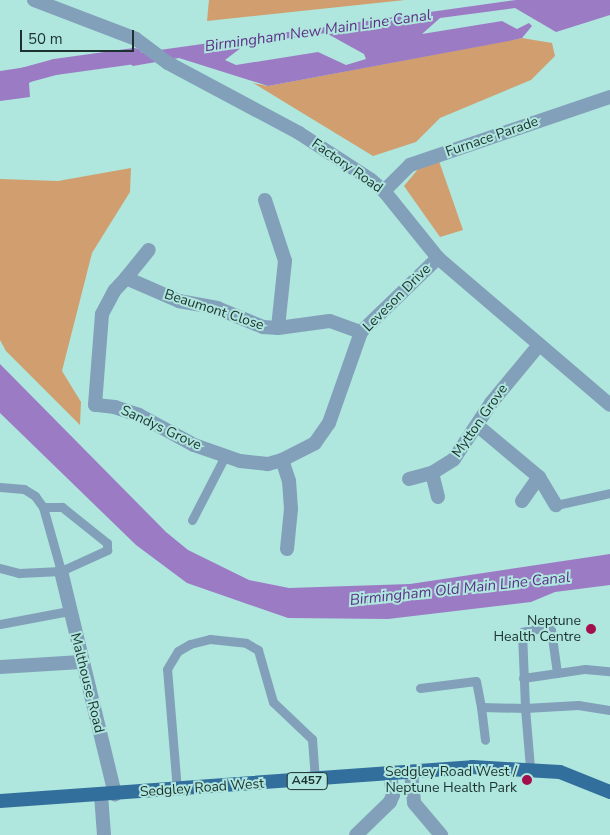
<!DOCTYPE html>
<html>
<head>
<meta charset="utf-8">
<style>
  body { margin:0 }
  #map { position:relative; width:610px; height:835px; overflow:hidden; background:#afe6dd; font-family:"Nunito Sans",sans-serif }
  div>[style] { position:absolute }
  .green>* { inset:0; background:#d19f6f }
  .water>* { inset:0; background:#9c7bc5 }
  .canal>* { height:16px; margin:-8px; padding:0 8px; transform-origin:8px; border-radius:8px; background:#9c7bc5 }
  .service>* { height:9px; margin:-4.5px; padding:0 4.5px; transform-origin:4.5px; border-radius:4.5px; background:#82a0ba }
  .minor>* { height:14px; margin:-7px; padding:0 7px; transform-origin:7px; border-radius:7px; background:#82a0ba }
  .primary>* { height:14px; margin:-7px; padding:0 7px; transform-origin:7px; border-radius:7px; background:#326f9d }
  .dots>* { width:14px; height:14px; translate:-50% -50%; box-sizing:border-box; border:2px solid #afe6dd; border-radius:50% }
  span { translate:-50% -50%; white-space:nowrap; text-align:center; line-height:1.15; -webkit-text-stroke:4px #afe6dd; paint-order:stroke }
  .shield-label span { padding:1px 4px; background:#afe6dd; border:1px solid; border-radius:4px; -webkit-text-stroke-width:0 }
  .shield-label { font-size:12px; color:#1c322f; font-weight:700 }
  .street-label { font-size:14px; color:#1c322f }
  .poi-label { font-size:14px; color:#1c322f }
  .right { translate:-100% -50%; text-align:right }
  .water-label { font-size:15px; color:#5c2f88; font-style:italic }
  .scale { position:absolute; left:20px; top:30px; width:114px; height:22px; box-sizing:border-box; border:2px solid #1c322f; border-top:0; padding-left:6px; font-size:15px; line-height:18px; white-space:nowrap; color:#1c322f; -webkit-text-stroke:4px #afe6dd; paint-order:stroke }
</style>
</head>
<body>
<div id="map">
  <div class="green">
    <div style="clip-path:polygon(209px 0,405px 0,207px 21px)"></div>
    <div style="clip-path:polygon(522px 38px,552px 43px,555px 56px,531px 80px,440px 118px,416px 142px,373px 156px,253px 83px,268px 86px)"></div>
    <div style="clip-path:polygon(439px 161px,463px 230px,440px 237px,404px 186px,419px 168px)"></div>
    <div style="clip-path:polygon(131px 168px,130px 192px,92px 253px,62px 371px,81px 402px,80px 425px,6px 351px,0 340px,0 179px,58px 181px)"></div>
  </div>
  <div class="water">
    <div style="clip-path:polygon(evenodd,516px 0,610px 0,610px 15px,556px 32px,515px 8px,440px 18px,422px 34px,502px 21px,517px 29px,529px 23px,532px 26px,522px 38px,509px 41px,268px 86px,179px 58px,133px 66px,126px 61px,112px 59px,131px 54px,516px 0,326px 33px,364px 54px,366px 59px,346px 65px,318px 52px,236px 65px,225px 60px,246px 44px,326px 33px)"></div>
    <div style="clip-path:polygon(47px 64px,55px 67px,29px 83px,30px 97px,0 101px,0 71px)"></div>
    <div style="clip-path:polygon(0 364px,166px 532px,188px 550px,249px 580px,289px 588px,410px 584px,610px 554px,610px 585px,555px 592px,531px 602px,388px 619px,288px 618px,187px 583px,136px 545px,0 413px)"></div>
  </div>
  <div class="canal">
    <div style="left:0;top:82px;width:57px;rotate:-15.3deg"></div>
    <div style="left:55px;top:67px;width:80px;rotate:-7.9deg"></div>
  </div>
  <div class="service">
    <div style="left:0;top:487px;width:24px;rotate:5deg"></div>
    <div style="left:24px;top:489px;width:13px;rotate:32deg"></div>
    <div style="left:35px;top:496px;width:14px;rotate:54deg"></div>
    <div style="left:43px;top:507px;width:66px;rotate:74.3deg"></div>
    <div style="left:556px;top:505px;width:55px;rotate:-12.5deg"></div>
    <div style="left:192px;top:520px;width:72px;rotate:-62.7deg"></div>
    <div style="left:0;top:568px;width:20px;rotate:15deg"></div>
    <div style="left:19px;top:573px;width:42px;rotate:-2.7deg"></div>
    <div style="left:61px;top:571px;width:51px;rotate:-24.5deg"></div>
    <div style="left:107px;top:550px;width:7px;rotate:-90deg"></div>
    <div style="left:107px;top:543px;width:58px;rotate:-141.3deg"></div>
    <div style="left:62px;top:507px;width:19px;rotate:180deg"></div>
    <div style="left:0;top:624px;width:70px;rotate:-10.7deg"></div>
    <div style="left:557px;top:673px;width:43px;rotate:-97.9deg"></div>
    <div style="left:551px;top:630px;width:5px;rotate:-143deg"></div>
    <div style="left:547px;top:627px;width:25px;rotate:169deg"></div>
    <div style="left:522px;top:632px;width:76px;rotate:87.7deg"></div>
    <div style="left:525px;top:708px;width:53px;rotate:-3.2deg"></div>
    <div style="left:578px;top:705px;width:32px;rotate:9deg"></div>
    <div style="left:523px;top:678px;width:63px;rotate:-8.3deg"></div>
    <div style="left:585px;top:669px;width:25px;rotate:5deg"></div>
    <div style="left:420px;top:688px;width:56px;rotate:-7.1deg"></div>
    <div style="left:476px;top:681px;width:26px;rotate:79deg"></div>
    <div style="left:481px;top:707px;width:44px;rotate:1.3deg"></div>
    <div style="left:525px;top:708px;width:60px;rotate:85.2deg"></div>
    <div style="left:481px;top:707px;width:33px;rotate:83deg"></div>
    <div style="left:177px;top:790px;width:121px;rotate:-94.7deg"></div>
    <div style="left:167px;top:669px;width:21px;rotate:-59deg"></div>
    <div style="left:178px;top:651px;width:14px;rotate:-30deg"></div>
    <div style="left:190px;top:644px;width:21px;rotate:-14deg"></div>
    <div style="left:210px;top:639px;width:36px;rotate:6deg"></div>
    <div style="left:246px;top:643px;width:14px;rotate:30deg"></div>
    <div style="left:258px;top:650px;width:54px;rotate:73.9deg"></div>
    <div style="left:273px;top:702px;width:54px;rotate:43.5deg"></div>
    <div style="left:312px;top:739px;width:41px;rotate:85.8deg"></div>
  </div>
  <div class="minor">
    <div style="left:34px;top:0;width:109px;rotate:20.9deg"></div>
    <div style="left:136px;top:39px;width:40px;rotate:37deg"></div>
    <div style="left:168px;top:63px;width:149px;rotate:28.1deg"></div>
    <div style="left:299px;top:133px;width:86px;rotate:33.1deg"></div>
    <div style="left:371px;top:180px;width:17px;rotate:40deg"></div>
    <div style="left:384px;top:191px;width:86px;rotate:51.1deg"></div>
    <div style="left:438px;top:258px;width:226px;rotate:40.5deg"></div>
    <div style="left:384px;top:191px;width:37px;rotate:-45deg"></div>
    <div style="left:410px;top:165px;width:211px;rotate:-18.8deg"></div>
    <div style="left:265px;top:200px;width:64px;rotate:71.8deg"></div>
    <div style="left:285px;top:261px;width:67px;rotate:96deg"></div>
    <div style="left:126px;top:278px;width:36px;rotate:-51deg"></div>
    <div style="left:478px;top:426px;width:80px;rotate:39.9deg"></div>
    <div style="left:539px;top:477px;width:33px;rotate:59deg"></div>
    <div style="left:282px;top:460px;width:15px;rotate:164deg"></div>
    <div style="left:268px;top:464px;width:28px;rotate:-174deg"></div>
    <div style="left:240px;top:461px;width:49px;rotate:-160.8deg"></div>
    <div style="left:194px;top:445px;width:63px;rotate:-151.4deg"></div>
    <div style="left:139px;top:415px;width:25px;rotate:-162deg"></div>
    <div style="left:115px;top:407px;width:20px;rotate:-174deg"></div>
    <div style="left:95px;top:405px;width:91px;rotate:-85.6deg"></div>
    <div style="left:102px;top:314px;width:27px;rotate:-62deg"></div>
    <div style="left:115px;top:290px;width:16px;rotate:-47deg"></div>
    <div style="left:126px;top:278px;width:58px;rotate:23.5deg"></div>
    <div style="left:179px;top:301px;width:39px;rotate:10deg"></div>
    <div style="left:217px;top:308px;width:50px;rotate:22.4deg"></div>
    <div style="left:263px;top:327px;width:15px;rotate:4deg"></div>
    <div style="left:278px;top:328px;width:52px;rotate:-7.7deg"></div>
    <div style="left:330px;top:321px;width:33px;rotate:20deg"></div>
    <div style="left:409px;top:479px;width:24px;rotate:-15deg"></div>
    <div style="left:438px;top:497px;width:25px;rotate:-104deg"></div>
    <div style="left:432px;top:473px;width:26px;rotate:-32deg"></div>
    <div style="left:454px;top:459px;width:67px;rotate:-56.5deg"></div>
    <div style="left:491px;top:403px;width:75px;rotate:-50.4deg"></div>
    <div style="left:522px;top:501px;width:29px;rotate:-55deg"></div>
    <div style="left:287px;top:549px;width:40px;rotate:-84.3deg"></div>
    <div style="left:291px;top:509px;width:28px;rotate:-94deg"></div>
    <div style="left:289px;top:481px;width:22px;rotate:-108deg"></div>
    <div style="left:282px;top:460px;width:37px;rotate:-27deg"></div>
    <div style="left:315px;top:443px;width:24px;rotate:-55deg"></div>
    <div style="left:329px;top:423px;width:96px;rotate:-70.6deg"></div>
    <div style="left:361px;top:332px;width:107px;rotate:-43.9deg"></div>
    <div style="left:61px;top:571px;width:230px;rotate:76.4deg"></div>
    <div style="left:0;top:667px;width:81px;rotate:-3.5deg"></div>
    <div style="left:411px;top:773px;width:30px;rotate:84deg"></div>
    <div style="left:414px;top:803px;width:42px;rotate:49.8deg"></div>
    <div style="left:101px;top:795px;width:40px;rotate:85.7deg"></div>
    <div style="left:356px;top:835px;width:47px;rotate:-44.1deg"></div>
    <div style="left:390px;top:802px;width:8px;rotate:-67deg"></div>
    <div style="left:393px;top:795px;width:21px;rotate:-98deg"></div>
  </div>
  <div class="primary">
    <div style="left:0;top:801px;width:473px;rotate:-4.1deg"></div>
    <div style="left:472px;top:767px;width:88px;rotate:3.3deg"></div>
    <div style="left:560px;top:772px;width:54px;rotate:21.8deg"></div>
  </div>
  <div class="dots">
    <div style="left:591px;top:629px;background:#a30e4d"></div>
    <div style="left:527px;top:780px;background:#a30e4d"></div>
  </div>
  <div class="shield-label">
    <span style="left:307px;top:781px">A457</span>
  </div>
  <div class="street-label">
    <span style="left:492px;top:137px;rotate:-19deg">Furnace Parade</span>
    <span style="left:347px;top:166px;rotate:35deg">Factory Road</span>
    <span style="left:397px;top:298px;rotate:-45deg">Leveson Drive</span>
    <span style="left:214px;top:310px;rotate:18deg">Beaumont Close</span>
    <span style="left:480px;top:421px;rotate:-55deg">Mytton Grove</span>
    <span style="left:161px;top:428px;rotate:25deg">Sandys Grove</span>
    <span style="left:87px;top:683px;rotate:76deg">Malthouse Road</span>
    <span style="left:202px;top:788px;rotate:-4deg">Sedgley Road West</span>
  </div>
  <div class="poi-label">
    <span class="right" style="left:581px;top:629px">Neptune<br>Health Centre</span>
    <span class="right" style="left:517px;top:780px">Sedgley Road West /<br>Neptune Health Park</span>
  </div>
  <div class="water-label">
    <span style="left:318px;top:31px;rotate:-8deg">Birmingham New Main Line Canal</span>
    <span style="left:460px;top:589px;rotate:-6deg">Birmingham Old Main Line Canal</span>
  </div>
  <div class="scale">50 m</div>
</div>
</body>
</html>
